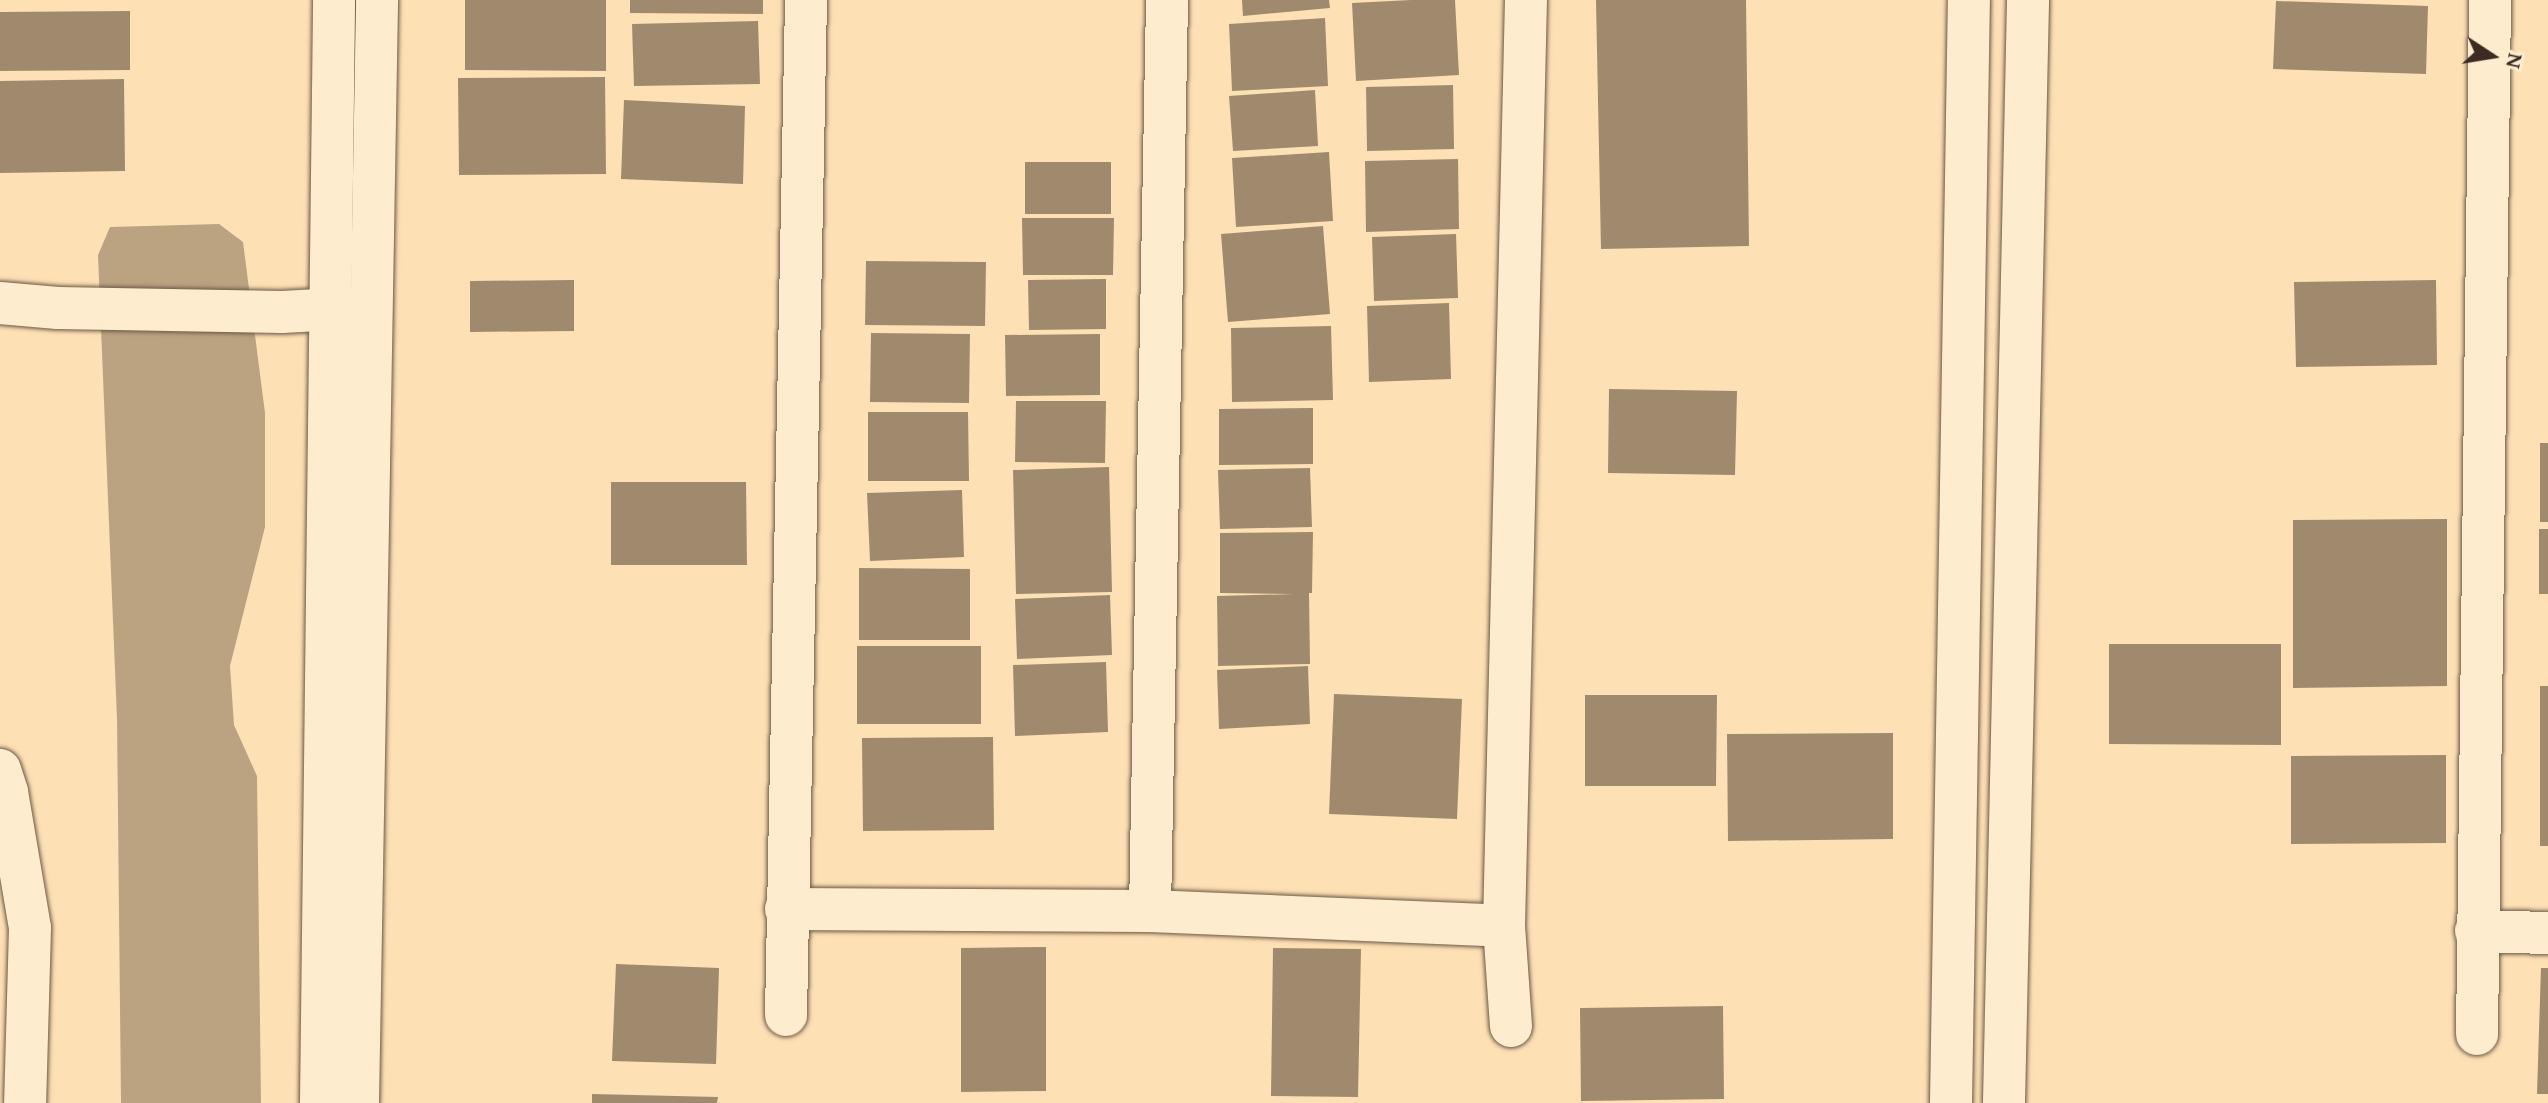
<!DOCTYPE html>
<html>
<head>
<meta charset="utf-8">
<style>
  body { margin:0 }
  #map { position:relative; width:2548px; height:1103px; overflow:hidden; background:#fde1b4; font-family:"Gentium Book Plus",serif }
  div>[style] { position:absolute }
  .water>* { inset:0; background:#bba382 }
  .building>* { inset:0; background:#a08a6d }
  .roads { filter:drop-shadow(0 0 2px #6c5846) drop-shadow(0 0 2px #6c5846) }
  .street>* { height:42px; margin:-21px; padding:0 21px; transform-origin:21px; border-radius:21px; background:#feecce }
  span { translate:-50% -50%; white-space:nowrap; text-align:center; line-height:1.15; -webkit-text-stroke:8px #feecce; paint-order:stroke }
  .north { position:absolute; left:2452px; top:16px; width:80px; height:80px; -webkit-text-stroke:6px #feecce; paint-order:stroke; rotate:102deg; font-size:22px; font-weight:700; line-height:32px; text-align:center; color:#3b2b21 }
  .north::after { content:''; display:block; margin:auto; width:28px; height:36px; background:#3b2b21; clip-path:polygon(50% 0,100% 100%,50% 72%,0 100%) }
</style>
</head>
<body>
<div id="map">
  <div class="water">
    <div style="clip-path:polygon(219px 224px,243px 242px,265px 413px,265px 527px,230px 666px,234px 725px,257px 776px,261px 1103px,121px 1103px,117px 719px,98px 255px,110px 227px)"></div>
  </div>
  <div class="building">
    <div style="clip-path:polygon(465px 0,606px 0,606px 71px,465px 70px)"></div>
    <div style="clip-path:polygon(630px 0,763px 0,763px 14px,630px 13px)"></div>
    <div style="clip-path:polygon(1242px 0,1329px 0,1330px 8px,1243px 16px)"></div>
    <div style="clip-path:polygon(1411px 0,1455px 0,1459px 75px,1356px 81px,1352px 3px)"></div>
    <div style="clip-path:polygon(1596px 0,1746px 0,1749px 246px,1601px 249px)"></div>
    <div style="clip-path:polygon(2276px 1px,2428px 6px,2426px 74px,2273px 69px)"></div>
    <div style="clip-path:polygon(130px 11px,130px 70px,0 71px,0 12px)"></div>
    <div style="clip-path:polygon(1325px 18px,1328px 86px,1232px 91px,1229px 24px)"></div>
    <div style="clip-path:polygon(758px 21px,760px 84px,634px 86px,632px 24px)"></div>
    <div style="clip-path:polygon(605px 77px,606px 174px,459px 175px,458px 78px)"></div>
    <div style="clip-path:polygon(124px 79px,125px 171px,0 173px,0 81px)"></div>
    <div style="clip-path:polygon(1453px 85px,1454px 149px,1367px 151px,1366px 87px)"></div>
    <div style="clip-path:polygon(1315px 90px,1318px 146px,1233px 151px,1229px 96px)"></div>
    <div style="clip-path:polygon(624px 100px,745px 106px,743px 184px,621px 179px)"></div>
    <div style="clip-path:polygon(1329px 152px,1333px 221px,1236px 227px,1232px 158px)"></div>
    <div style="clip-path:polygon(1458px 159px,1459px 229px,1366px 232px,1365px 161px)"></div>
    <div style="clip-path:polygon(1025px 162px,1111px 162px,1111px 214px,1025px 214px)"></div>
    <div style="clip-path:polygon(1022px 218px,1114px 218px,1113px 275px,1023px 275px)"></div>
    <div style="clip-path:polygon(1323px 226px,1330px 314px,1228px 322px,1221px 234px)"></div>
    <div style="clip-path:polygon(1456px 234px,1458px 298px,1374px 301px,1372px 237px)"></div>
    <div style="clip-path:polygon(866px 261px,986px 262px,985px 326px,865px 325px)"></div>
    <div style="clip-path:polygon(1106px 279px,1106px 329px,1029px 330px,1028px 280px)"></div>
    <div style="clip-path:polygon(574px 280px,574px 331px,470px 332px,470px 281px)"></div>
    <div style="clip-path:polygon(2436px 280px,2437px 365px,2296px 367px,2294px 282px)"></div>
    <div style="clip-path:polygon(1449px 303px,1451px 379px,1369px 382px,1367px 306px)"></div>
    <div style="clip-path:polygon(1331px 326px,1333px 400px,1232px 402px,1231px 328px)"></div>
    <div style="clip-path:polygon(871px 333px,970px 334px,969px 403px,870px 402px)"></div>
    <div style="clip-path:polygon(1100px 334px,1100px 395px,1006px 396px,1005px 335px)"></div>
    <div style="clip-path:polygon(1609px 389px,1737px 391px,1735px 475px,1608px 473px)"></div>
    <div style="clip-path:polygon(1016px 401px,1106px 401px,1105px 463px,1015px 462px)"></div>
    <div style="clip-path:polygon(1313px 408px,1313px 464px,1219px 465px,1219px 409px)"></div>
    <div style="clip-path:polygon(868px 412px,968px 412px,969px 481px,868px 481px)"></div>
    <div style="clip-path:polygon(2540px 443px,2548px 443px,2548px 522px,2540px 522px)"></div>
    <div style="clip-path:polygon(1109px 467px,1112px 592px,1016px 594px,1013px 470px)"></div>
    <div style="clip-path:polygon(1310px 468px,1312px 527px,1220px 529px,1218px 470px)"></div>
    <div style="clip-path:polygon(611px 482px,746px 482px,747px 565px,611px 565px)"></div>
    <div style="clip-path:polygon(962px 490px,964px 557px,870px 561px,867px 493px)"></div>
    <div style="clip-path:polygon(2447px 519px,2447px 686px,2293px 688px,2293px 520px)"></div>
    <div style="clip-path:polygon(2539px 529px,2548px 529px,2548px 594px,2539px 594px)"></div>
    <div style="clip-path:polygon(1313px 532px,1312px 593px,1309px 593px,1310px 664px,1218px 666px,1217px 596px,1295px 594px,1220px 593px,1220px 533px)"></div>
    <div style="clip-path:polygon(859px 568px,970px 569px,970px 640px,859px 640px)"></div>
    <div style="clip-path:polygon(1110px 595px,1112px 655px,1017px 659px,1015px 599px)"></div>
    <div style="clip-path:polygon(2109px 644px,2281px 644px,2281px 745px,2109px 744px)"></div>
    <div style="clip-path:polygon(857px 646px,981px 646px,981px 724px,857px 724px)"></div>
    <div style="clip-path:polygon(1106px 662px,1108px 732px,1015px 736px,1013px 665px)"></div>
    <div style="clip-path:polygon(1308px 666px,1310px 724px,1219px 729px,1217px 670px)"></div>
    <div style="clip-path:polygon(2540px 686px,2548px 686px,2548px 846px,2540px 846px)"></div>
    <div style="clip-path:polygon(1334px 694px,1462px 699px,1457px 819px,1329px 814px)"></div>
    <div style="clip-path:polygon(1585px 695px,1717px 695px,1716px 786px,1585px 786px)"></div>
    <div style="clip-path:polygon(1893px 733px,1893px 839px,1728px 841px,1727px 734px)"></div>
    <div style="clip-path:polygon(993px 737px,994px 830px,863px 831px,862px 738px)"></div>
    <div style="clip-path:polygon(2446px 755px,2446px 843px,2291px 844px,2291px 756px)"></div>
    <div style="clip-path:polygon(1046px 947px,1046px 1091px,961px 1092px,961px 948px)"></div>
    <div style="clip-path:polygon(1273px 948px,1361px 949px,1358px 1097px,1271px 1096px)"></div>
    <div style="clip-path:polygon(616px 964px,719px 968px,716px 1064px,612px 1061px)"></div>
    <div style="clip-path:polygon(2541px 968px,2548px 968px,2548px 1094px,2537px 1094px)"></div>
    <div style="clip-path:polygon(1723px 1006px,1724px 1099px,1581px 1101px,1580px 1008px)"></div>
    <div style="clip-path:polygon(592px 1094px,718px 1097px,717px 1103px,592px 1103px)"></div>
  </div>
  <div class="roads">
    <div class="street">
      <div style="left:0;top:303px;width:58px;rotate:4.9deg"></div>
      <div style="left:58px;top:308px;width:224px;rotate:1deg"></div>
      <div style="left:282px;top:312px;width:73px;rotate:-3.1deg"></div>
      <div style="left:0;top:770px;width:23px;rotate:72deg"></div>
      <div style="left:7px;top:792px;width:138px;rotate:80.4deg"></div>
      <div style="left:30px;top:928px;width:175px;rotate:91.6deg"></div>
      <div style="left:786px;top:909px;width:364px;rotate:0.3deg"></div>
      <div style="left:1150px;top:911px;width:354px;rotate:2.4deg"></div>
      <div style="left:1150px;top:911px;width:911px;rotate:-88.93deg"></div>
      <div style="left:2476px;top:931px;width:72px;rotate:1.6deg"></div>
      <div style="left:786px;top:1015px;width:1015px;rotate:-88.87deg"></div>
      <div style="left:1511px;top:1026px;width:100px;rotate:-94deg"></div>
      <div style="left:1504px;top:926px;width:926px;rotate:-88.64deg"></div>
      <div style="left:2477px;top:1034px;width:1034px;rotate:-89.28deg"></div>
      <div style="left:2004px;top:1102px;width:1102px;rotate:-88.75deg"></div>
      <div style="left:321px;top:1103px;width:1103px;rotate:-89.32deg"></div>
      <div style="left:358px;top:1103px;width:1103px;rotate:-89.01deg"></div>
      <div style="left:1951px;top:1103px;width:1103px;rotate:-89.07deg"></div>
    </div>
  </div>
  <div class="north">N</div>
</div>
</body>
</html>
